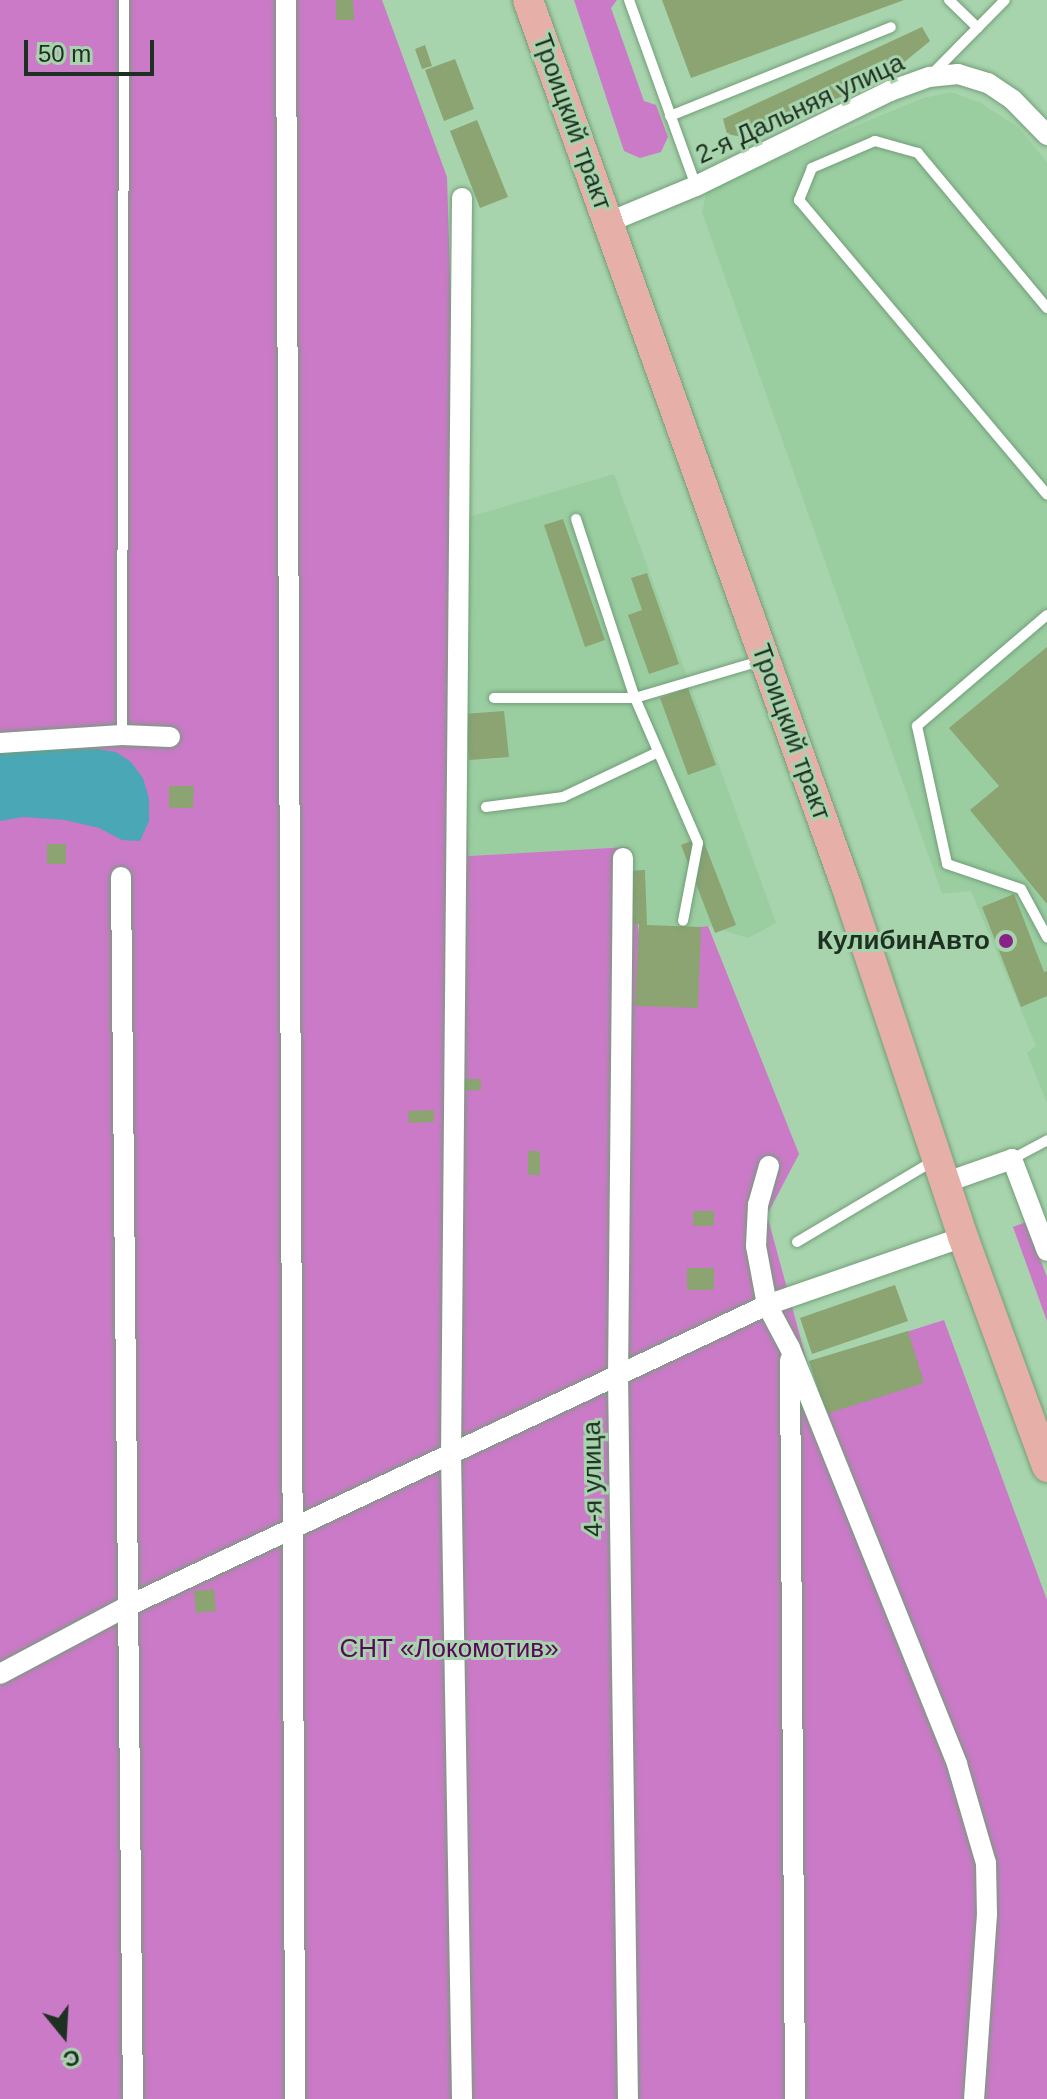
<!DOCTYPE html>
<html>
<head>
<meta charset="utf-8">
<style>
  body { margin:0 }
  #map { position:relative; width:1047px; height:2099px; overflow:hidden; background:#a7d4ad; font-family:Helvetica,sans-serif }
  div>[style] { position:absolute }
  .built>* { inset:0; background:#9acea1 }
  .green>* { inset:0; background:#ca7ac7 }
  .water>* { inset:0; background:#4aa8b6 }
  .building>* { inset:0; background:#8ca372 }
  .roads { filter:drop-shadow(0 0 2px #729d78) drop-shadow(0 0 2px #729d78) }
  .service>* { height:10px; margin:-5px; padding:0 5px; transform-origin:5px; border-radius:5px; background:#fff }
  .minor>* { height:20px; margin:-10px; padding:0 10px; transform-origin:10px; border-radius:10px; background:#fff }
  .primary>* { height:30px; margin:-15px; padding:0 15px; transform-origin:15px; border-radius:15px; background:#e6b0a9 }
  .dots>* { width:22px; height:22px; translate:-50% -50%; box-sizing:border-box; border:4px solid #a7d4ad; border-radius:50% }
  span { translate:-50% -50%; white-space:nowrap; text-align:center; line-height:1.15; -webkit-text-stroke:6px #a7d4ad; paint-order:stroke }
  .street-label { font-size:26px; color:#1e3021 }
  .poi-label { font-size:26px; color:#1e3021; font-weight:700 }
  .right { translate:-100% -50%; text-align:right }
  .park-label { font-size:26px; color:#5a0759 }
  .north { position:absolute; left:24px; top:1995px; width:80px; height:80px; -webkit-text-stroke:6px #a7d4ad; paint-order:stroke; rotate:162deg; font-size:22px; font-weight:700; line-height:32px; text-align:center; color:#1e3021 }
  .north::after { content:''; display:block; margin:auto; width:28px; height:36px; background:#1e3021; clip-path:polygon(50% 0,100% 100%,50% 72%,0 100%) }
  .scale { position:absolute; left:24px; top:40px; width:130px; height:36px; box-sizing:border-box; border:4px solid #1e3021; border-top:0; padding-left:10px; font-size:24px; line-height:28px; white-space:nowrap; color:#1e3021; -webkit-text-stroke:6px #a7d4ad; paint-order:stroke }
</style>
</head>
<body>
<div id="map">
  <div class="built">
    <div style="clip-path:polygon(951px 92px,981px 103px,1018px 127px,1047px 162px,1047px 1103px,1027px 1053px,1036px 1046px,971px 891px,942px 894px,702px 212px,706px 194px,716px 184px,923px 98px)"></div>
    <div style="clip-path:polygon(614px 474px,776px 923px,748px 938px,708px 926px,639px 935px,628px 847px,468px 856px,456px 521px)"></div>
  </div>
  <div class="green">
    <div style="clip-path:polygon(0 0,382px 0,447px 177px,468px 856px,628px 847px,639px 935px,708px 926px,799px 1154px,767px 1215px,815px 1391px,911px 1359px,903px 1333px,944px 1320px,1047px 1600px,1047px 2099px,0 2099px)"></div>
    <div style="clip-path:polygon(574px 0,617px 0,611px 8px,644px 101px,656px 105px,668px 137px,661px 152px,640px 158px,624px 151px)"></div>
    <div style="clip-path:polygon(1026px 1222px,1047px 1277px,1047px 1321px,1013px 1227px)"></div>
  </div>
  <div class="water">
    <div style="clip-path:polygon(96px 749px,116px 752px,131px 762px,143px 778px,149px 799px,149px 821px,140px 841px,122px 840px,99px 828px,65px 820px,23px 817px,0 821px,0 751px)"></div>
  </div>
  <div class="building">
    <div style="clip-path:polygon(336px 0,353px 0,354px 20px,336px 20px)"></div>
    <div style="clip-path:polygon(662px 0,904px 0,691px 78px)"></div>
    <div style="clip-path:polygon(922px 27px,930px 41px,886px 77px,747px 138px,727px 134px,723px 119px)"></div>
    <div style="clip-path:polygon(425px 45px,432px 66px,422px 69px,415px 49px)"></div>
    <div style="clip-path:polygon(455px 59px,474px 109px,444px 121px,425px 70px)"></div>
    <div style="clip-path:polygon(477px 120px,508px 197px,480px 208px,450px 131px)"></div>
    <div style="clip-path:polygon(563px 519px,605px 640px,585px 647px,544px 525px)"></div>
    <div style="clip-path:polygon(647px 573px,679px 664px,649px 674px,628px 615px,642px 610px,631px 578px)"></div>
    <div style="clip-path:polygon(1047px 647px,1047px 904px,970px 810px,999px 786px,949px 728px)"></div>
    <div style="clip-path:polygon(688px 688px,716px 765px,688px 775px,660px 698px)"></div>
    <div style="clip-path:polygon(504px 711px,509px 757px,469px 760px,464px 714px)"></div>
    <div style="clip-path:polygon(169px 786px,194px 786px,193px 808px,169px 808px)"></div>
    <div style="clip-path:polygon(702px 837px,736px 925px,715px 933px,681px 845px)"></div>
    <div style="clip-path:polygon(47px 844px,66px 844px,66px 864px,47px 864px)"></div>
    <div style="clip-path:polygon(645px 870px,647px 925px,701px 927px,698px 1008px,635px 1006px,639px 924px,627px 925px,626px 871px)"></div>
    <div style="clip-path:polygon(1014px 894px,1044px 972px,1047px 971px,1047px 996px,1021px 1007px,982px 907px)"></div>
    <div style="clip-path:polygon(453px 1079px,481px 1079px,481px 1090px,453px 1091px)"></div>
    <div style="clip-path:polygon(434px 1110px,434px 1122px,409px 1123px,408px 1111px)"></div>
    <div style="clip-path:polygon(528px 1151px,540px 1151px,540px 1175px,528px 1175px)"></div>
    <div style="clip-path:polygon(693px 1211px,714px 1211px,714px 1226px,693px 1226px)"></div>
    <div style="clip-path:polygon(687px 1268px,714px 1268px,714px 1290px,687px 1290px)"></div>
    <div style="clip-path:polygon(895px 1285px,908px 1321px,812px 1354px,800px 1318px)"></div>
    <div style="clip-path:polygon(908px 1331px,924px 1383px,826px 1414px,809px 1361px)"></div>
    <div style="clip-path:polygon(214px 1589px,216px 1611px,196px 1613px,194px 1591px)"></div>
  </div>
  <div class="roads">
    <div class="service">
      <div style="left:629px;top:0;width:198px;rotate:70.2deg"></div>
      <div style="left:949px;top:0;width:40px;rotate:44deg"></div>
      <div style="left:931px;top:75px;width:105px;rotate:-45.4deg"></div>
      <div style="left:670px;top:116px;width:238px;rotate:-21.9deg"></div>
      <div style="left:1047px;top:308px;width:202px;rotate:-129.8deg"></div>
      <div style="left:918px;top:153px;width:45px;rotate:-164.4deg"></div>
      <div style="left:875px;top:141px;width:69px;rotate:156.8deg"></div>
      <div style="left:812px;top:168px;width:35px;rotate:112deg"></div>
      <div style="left:799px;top:200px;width:385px;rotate:49.9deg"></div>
      <div style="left:576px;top:519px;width:188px;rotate:71.8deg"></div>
      <div style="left:635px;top:698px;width:158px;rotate:66.5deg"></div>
      <div style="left:698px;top:843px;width:79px;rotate:100.9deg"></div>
      <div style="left:1047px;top:615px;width:171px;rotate:139.5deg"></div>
      <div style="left:917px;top:726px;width:141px;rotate:77.7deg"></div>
      <div style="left:947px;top:864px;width:78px;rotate:18.7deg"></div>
      <div style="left:1021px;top:889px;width:55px;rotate:61.6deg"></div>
      <div style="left:494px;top:698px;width:141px"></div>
      <div style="left:635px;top:698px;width:134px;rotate:-16.5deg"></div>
      <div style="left:122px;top:735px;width:735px;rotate:-89.84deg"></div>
      <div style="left:486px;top:807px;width:78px;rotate:-7.4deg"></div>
      <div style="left:563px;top:797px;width:105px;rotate:-25.3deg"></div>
      <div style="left:1012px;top:1159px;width:40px;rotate:-28deg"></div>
      <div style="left:797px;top:1242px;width:161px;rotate:-30.7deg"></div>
    </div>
    <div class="minor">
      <div style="left:286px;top:0;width:2099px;rotate:89.75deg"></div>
      <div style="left:462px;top:198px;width:1257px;rotate:90.5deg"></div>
      <div style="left:451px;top:1455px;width:644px;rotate:89.02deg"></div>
      <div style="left:609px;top:222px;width:94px;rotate:-22.5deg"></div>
      <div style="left:696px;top:186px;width:216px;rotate:-26.1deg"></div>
      <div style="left:890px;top:91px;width:41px;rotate:-19.7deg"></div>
      <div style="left:929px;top:77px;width:29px;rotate:-6deg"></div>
      <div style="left:958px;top:74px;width:31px;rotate:17deg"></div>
      <div style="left:988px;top:83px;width:30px;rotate:34deg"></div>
      <div style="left:1013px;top:100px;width:49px;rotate:45.8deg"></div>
      <div style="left:0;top:743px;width:122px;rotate:-3.8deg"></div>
      <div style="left:122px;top:735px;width:48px;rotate:2.4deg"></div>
      <div style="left:623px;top:858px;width:518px;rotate:90.55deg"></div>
      <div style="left:618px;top:1376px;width:723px;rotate:89.21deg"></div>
      <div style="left:121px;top:877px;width:1222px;rotate:89.44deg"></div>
      <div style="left:769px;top:1166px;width:41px;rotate:105.8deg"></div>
      <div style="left:758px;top:1205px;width:41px;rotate:92.8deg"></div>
      <div style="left:756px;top:1246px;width:60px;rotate:79.4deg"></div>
      <div style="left:767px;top:1305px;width:49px;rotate:61.9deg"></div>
      <div style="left:790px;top:1348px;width:448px;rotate:68.1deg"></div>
      <div style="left:957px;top:1764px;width:103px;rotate:73.7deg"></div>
      <div style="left:986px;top:1863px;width:51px;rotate:88.9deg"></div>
      <div style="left:987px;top:1914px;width:185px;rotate:94deg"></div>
      <div style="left:944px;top:1183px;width:72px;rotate:-19.4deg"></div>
      <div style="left:1012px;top:1159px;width:98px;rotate:69.2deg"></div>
      <div style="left:790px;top:1360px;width:739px;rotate:89.61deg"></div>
      <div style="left:0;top:1674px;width:147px;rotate:-28deg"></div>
      <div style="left:130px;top:1605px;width:704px;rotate:-25.22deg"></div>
      <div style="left:767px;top:1305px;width:207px;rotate:-19.1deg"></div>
    </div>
    <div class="primary">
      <div style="left:528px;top:0;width:940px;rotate:70.24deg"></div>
      <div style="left:846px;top:885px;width:371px;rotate:71.6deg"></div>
      <div style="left:963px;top:1237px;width:245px;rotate:69.9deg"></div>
    </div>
  </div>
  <div class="dots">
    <div style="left:1006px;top:941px;background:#882188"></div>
  </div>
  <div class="street-label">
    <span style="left:800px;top:109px;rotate:-25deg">2-я Дальняя улица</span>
    <span style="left:572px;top:122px;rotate:70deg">Троицкий тракт</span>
    <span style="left:791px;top:732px;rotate:70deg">Троицкий тракт</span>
    <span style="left:593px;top:1479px;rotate:-91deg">4-я улица</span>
  </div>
  <div class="poi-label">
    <span class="right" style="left:990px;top:941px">КулибинАвто</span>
  </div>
  <div class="park-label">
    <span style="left:449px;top:1649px">СНТ «Локомотив»</span>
  </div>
  <div class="north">С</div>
  <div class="scale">50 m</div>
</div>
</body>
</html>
